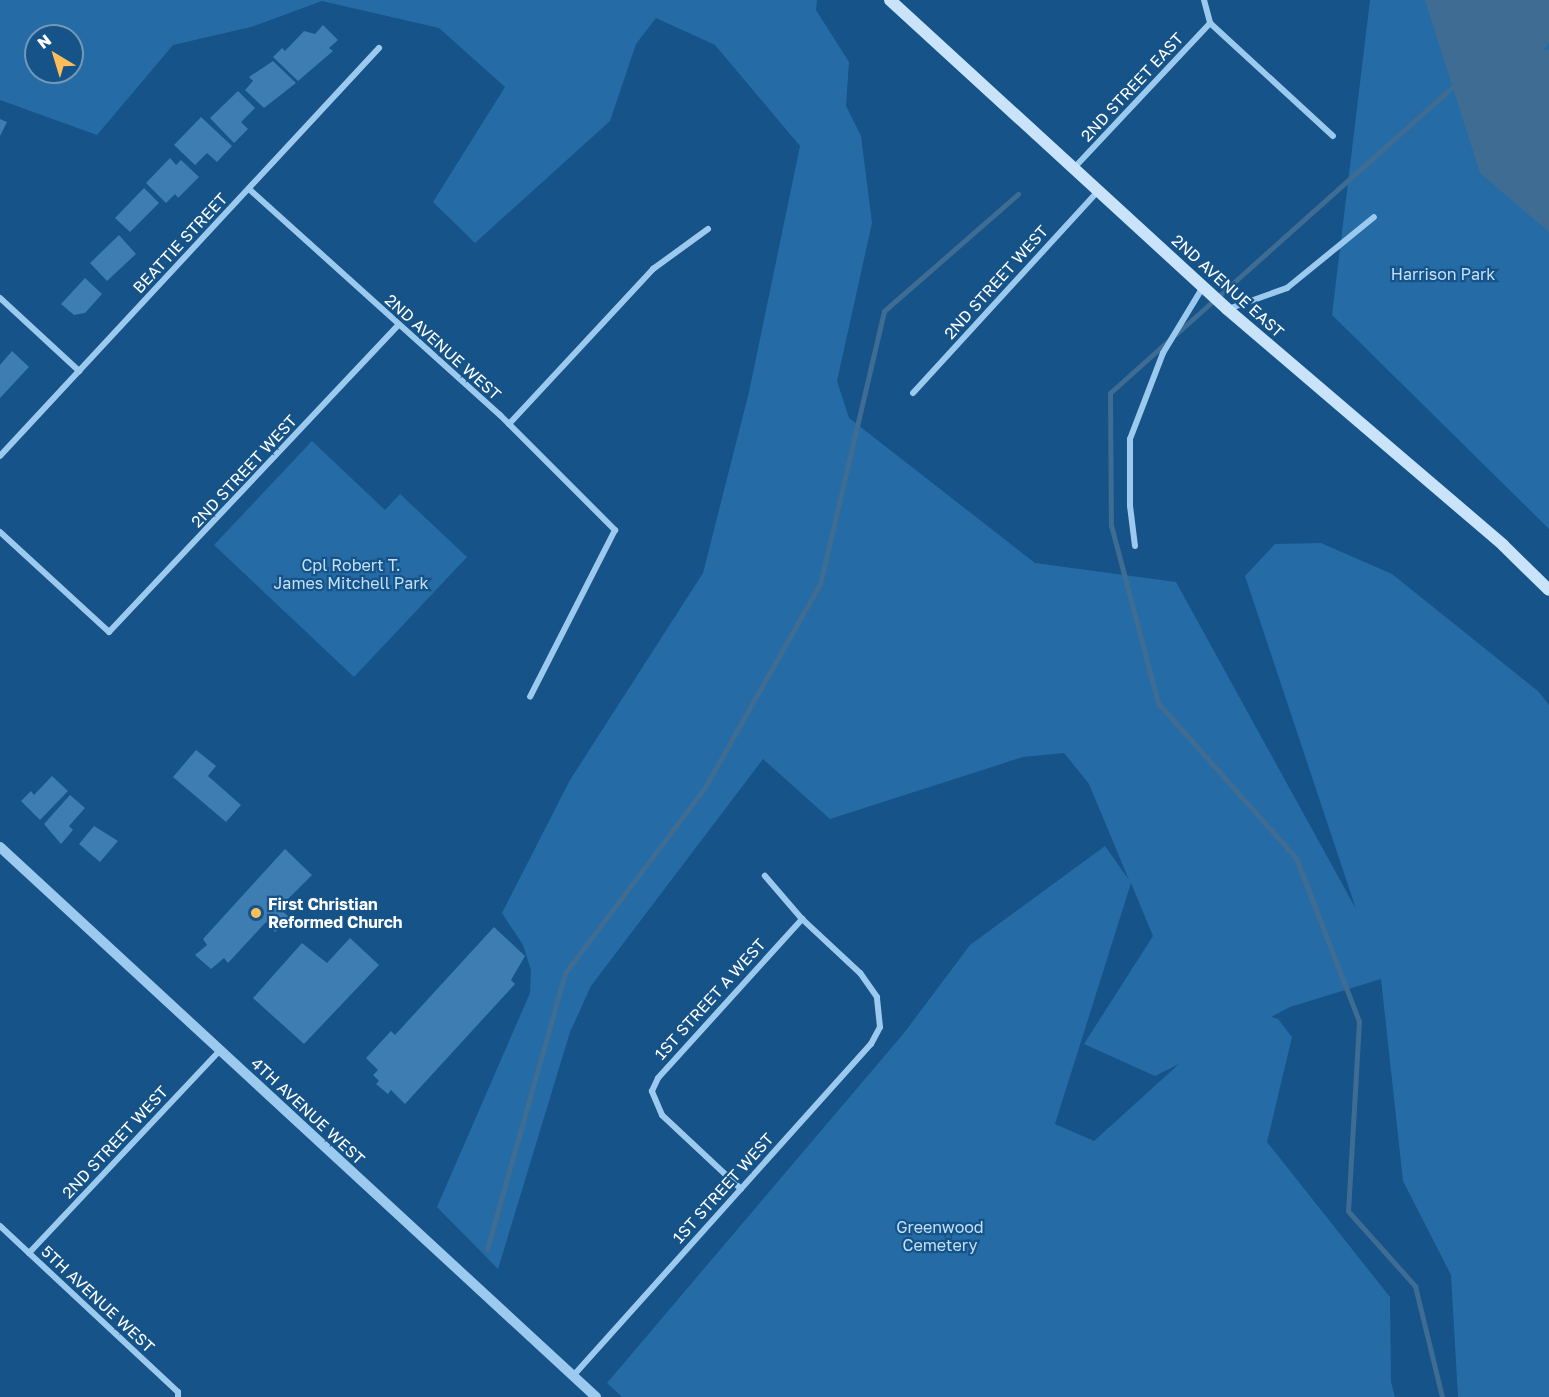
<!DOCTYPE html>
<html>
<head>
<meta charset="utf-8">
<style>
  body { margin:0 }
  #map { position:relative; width:1549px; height:1397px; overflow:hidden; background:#155388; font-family:"Golos Text",sans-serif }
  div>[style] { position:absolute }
  .green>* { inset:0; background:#256ca6 }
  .water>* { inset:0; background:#3e6c93 }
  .stream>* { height:5px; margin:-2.5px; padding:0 2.5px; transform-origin:2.5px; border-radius:2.5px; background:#3e6c93 }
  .building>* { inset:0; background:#3d7db2 }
  .minor>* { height:6px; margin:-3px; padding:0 3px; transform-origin:3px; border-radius:3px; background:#9ccaef }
  .tertiary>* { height:10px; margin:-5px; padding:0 5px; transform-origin:5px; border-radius:5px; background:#9ccaef }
  .secondary>* { height:12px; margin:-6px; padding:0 6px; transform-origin:6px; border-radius:6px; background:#c9e3fa }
  .dots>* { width:16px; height:16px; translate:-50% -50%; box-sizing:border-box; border:3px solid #155388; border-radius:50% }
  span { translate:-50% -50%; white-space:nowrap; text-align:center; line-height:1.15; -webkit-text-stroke:4.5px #155388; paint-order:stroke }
  .street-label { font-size:16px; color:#fff }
  .park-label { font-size:16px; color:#c2e1fb }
  .poi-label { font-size:16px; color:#fff; font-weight:700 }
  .left { translate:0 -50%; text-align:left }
  .north { position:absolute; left:24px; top:24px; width:60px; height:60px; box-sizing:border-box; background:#155388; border:2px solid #7398b8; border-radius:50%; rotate:322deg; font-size:16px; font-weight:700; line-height:24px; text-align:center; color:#fff }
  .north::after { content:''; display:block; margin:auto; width:21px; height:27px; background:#ffbe59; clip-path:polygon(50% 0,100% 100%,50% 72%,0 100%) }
</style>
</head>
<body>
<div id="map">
  <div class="green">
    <div style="clip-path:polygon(evenodd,0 0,817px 0,816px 10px,849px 62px,846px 106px,861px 136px,872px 223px,837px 381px,849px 418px,1035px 563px,1176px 582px,1356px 909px,1245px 576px,1275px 544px,1321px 543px,1392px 574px,1539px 692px,1549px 705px,1549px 1397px,1458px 1397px,1451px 1275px,1403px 1181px,1381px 979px,1290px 1007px,1271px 1017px,1278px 1019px,1292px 1037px,1267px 1142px,1390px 1297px,1391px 1382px,1395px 1397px,622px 1397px,607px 1383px,904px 1033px,970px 945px,1105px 846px,1129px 880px,1089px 784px,1064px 753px,1023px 757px,830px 819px,763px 759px,591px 986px,570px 1032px,498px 1269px,437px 1207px,530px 993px,531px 970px,523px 945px,502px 913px,570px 780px,703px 573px,749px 392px,800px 146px,715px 45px,656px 18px,636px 44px,610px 121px,475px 243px,433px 202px,505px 87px,439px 28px,322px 1px,251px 27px,173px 45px,97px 135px,0 100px,0 0,36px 36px,72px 36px,72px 72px,36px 72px,36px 36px,0 0,1131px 883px,1153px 936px,1084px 1044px,1155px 1076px,1179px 1064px,1094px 1141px,1055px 1124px,1131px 883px)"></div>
    <div style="clip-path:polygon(1370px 0,1549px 0,1549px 529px,1332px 315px)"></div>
    <div style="clip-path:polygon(312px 441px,385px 510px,400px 494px,467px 557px,354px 677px,214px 545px)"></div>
  </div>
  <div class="water">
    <div style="clip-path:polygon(1425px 0,1549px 0,1549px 43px,1543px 49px,1549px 50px,1549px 232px,1480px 173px)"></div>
  </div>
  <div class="stream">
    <div style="left:1176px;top:334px;width:378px;rotate:-41.8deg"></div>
    <div style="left:1169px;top:340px;width:79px;rotate:138.1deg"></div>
    <div style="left:1110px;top:393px;width:132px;rotate:89.6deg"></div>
    <div style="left:1111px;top:525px;width:184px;rotate:75.2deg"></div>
    <div style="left:1158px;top:703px;width:208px;rotate:48.3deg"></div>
    <div style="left:1296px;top:858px;width:175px;rotate:68.9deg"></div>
    <div style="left:1359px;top:1021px;width:190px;rotate:93.3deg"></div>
    <div style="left:1348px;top:1211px;width:101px;rotate:48.2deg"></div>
    <div style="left:1415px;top:1286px;width:114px;rotate:76.3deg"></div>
    <div style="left:487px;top:1249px;width:287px;rotate:-74.2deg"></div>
    <div style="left:565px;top:973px;width:233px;rotate:-53deg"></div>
    <div style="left:705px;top:787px;width:233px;rotate:-60.5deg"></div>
    <div style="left:820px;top:584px;width:280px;rotate:-76.8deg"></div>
    <div style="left:884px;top:311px;width:178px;rotate:-41.1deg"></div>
  </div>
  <div class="building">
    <div style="clip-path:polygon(323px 25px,338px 40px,329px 48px,333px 51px,298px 81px,273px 57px,282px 48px,285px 51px,304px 31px,315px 34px)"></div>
    <div style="clip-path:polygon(273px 61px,296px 83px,264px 108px,245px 90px,253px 81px,249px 77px)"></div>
    <div style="clip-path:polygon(238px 91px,255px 108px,241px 122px,248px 129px,234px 143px,210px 118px)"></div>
    <div style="clip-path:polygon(201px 117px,232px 146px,217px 162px,207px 153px,195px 165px,174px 145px)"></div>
    <div style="clip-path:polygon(0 119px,7px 122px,0 136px)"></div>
    <div style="clip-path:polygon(170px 158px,176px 165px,181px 160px,199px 177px,178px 198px,175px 194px,166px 203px,146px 183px)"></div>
    <div style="clip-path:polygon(144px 188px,159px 203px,130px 232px,115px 218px)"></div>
    <div style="clip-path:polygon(119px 235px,136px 254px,107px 281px,90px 263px)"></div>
    <div style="clip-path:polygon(85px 278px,102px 294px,85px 313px,74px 315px,61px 304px)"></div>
    <div style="clip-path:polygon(12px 351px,29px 367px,0 398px,0 365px)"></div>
    <div style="clip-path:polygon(196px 750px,216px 766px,208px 776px,241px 805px,226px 822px,173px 777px)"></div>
    <div style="clip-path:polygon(52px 776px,68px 791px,40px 820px,21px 801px,31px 791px,34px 795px)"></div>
    <div style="clip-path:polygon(70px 795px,85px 808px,69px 826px,73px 830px,61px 844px,44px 824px)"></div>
    <div style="clip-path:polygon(94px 826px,118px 841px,100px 862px,79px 844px)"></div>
    <div style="clip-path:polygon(285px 849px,312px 875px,279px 908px,290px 918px,275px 932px,266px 922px,228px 963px,224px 958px,211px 969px,195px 955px,207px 945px,203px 939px)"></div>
    <div style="clip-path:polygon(494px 927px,525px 956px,511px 980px,515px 984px,405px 1104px,391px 1090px,388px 1094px,376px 1084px,379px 1081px,373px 1075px,378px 1070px,366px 1058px,391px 1031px,395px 1035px)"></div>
    <div style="clip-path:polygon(350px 938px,379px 965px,304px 1044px,253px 998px,302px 943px,327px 963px)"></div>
  </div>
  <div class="minor">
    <div style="left:1204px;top:0;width:24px;rotate:75deg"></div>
    <div style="left:1210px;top:23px;width:167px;rotate:42.6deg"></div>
    <div style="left:1074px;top:168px;width:199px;rotate:-46.8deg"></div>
    <div style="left:249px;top:189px;width:338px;rotate:42deg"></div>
    <div style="left:500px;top:415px;width:163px;rotate:45deg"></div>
    <div style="left:615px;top:530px;width:187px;rotate:117deg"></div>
    <div style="left:0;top:298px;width:108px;rotate:42.7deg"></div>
    <div style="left:1228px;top:309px;width:63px;rotate:-19.6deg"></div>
    <div style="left:1287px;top:288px;width:112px;rotate:-39.2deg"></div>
    <div style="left:913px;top:393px;width:275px;rotate:-47.5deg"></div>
    <div style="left:509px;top:424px;width:212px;rotate:-47.1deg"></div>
    <div style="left:653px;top:269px;width:68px;rotate:-36deg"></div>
    <div style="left:0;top:456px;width:557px;rotate:-47.11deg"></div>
    <div style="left:0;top:532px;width:148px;rotate:42.5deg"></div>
    <div style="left:109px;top:632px;width:420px;rotate:-46.7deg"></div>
    <div style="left:1135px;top:546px;width:40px;rotate:-97.1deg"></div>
    <div style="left:1130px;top:506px;width:67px;rotate:-90deg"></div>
    <div style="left:1130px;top:439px;width:92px;rotate:-69deg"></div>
    <div style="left:1163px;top:353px;width:77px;rotate:-58.8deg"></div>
    <div style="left:741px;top:1189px;width:108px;rotate:-136.9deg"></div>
    <div style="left:662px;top:1115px;width:26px;rotate:-113deg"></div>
    <div style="left:652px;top:1091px;width:14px;rotate:-65deg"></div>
    <div style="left:658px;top:1078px;width:215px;rotate:-47.8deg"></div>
    <div style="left:0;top:1226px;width:243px;rotate:43deg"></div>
    <div style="left:178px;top:1392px;width:5px;rotate:90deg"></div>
    <div style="left:29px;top:1253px;width:279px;rotate:-46.7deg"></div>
    <div style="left:573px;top:1376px;width:446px;rotate:-48.1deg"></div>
    <div style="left:871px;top:1044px;width:19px;rotate:-62deg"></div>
    <div style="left:880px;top:1027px;width:30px;rotate:-96deg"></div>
    <div style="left:877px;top:997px;width:29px;rotate:-125deg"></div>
    <div style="left:860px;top:973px;width:79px;rotate:-137deg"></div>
    <div style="left:802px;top:919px;width:57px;rotate:-130.7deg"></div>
  </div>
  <div class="tertiary">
    <div style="left:0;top:847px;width:811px;rotate:42.7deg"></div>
  </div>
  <div class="secondary">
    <div style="left:890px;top:0;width:457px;rotate:42.5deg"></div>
    <div style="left:1227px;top:309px;width:363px;rotate:40.5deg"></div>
    <div style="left:1503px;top:545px;width:64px;rotate:44.4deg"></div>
  </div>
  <div class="dots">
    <div style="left:256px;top:913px;background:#ffbe59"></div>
  </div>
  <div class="street-label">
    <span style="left:1132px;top:87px;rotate:-47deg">2ND STREET EAST</span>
    <span style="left:180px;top:243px;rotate:-47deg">BEATTIE STREET</span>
    <span style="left:996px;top:282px;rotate:-48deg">2ND STREET WEST</span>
    <span style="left:1228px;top:286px;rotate:42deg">2ND AVENUE EAST</span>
    <span style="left:443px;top:347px;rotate:42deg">2ND AVENUE WEST</span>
    <span style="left:244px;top:471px;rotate:-47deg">2ND STREET WEST</span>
    <span style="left:710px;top:999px;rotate:-48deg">1ST STREET A WEST</span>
    <span style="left:308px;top:1111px;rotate:43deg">4TH AVENUE WEST</span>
    <span style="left:115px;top:1142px;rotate:-47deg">2ND STREET WEST</span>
    <span style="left:723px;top:1188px;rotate:-48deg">1ST STREET WEST</span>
    <span style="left:98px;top:1299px;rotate:43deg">5TH AVENUE WEST</span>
  </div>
  <div class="park-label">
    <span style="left:1443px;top:274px">Harrison Park</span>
    <span style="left:351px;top:574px">Cpl Robert T.<br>James Mitchell Park</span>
    <span style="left:940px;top:1236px">Greenwood<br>Cemetery</span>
  </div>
  <div class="poi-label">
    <span class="left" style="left:268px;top:913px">First Christian<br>Reformed Church</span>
  </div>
  <div class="north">N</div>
</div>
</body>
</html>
